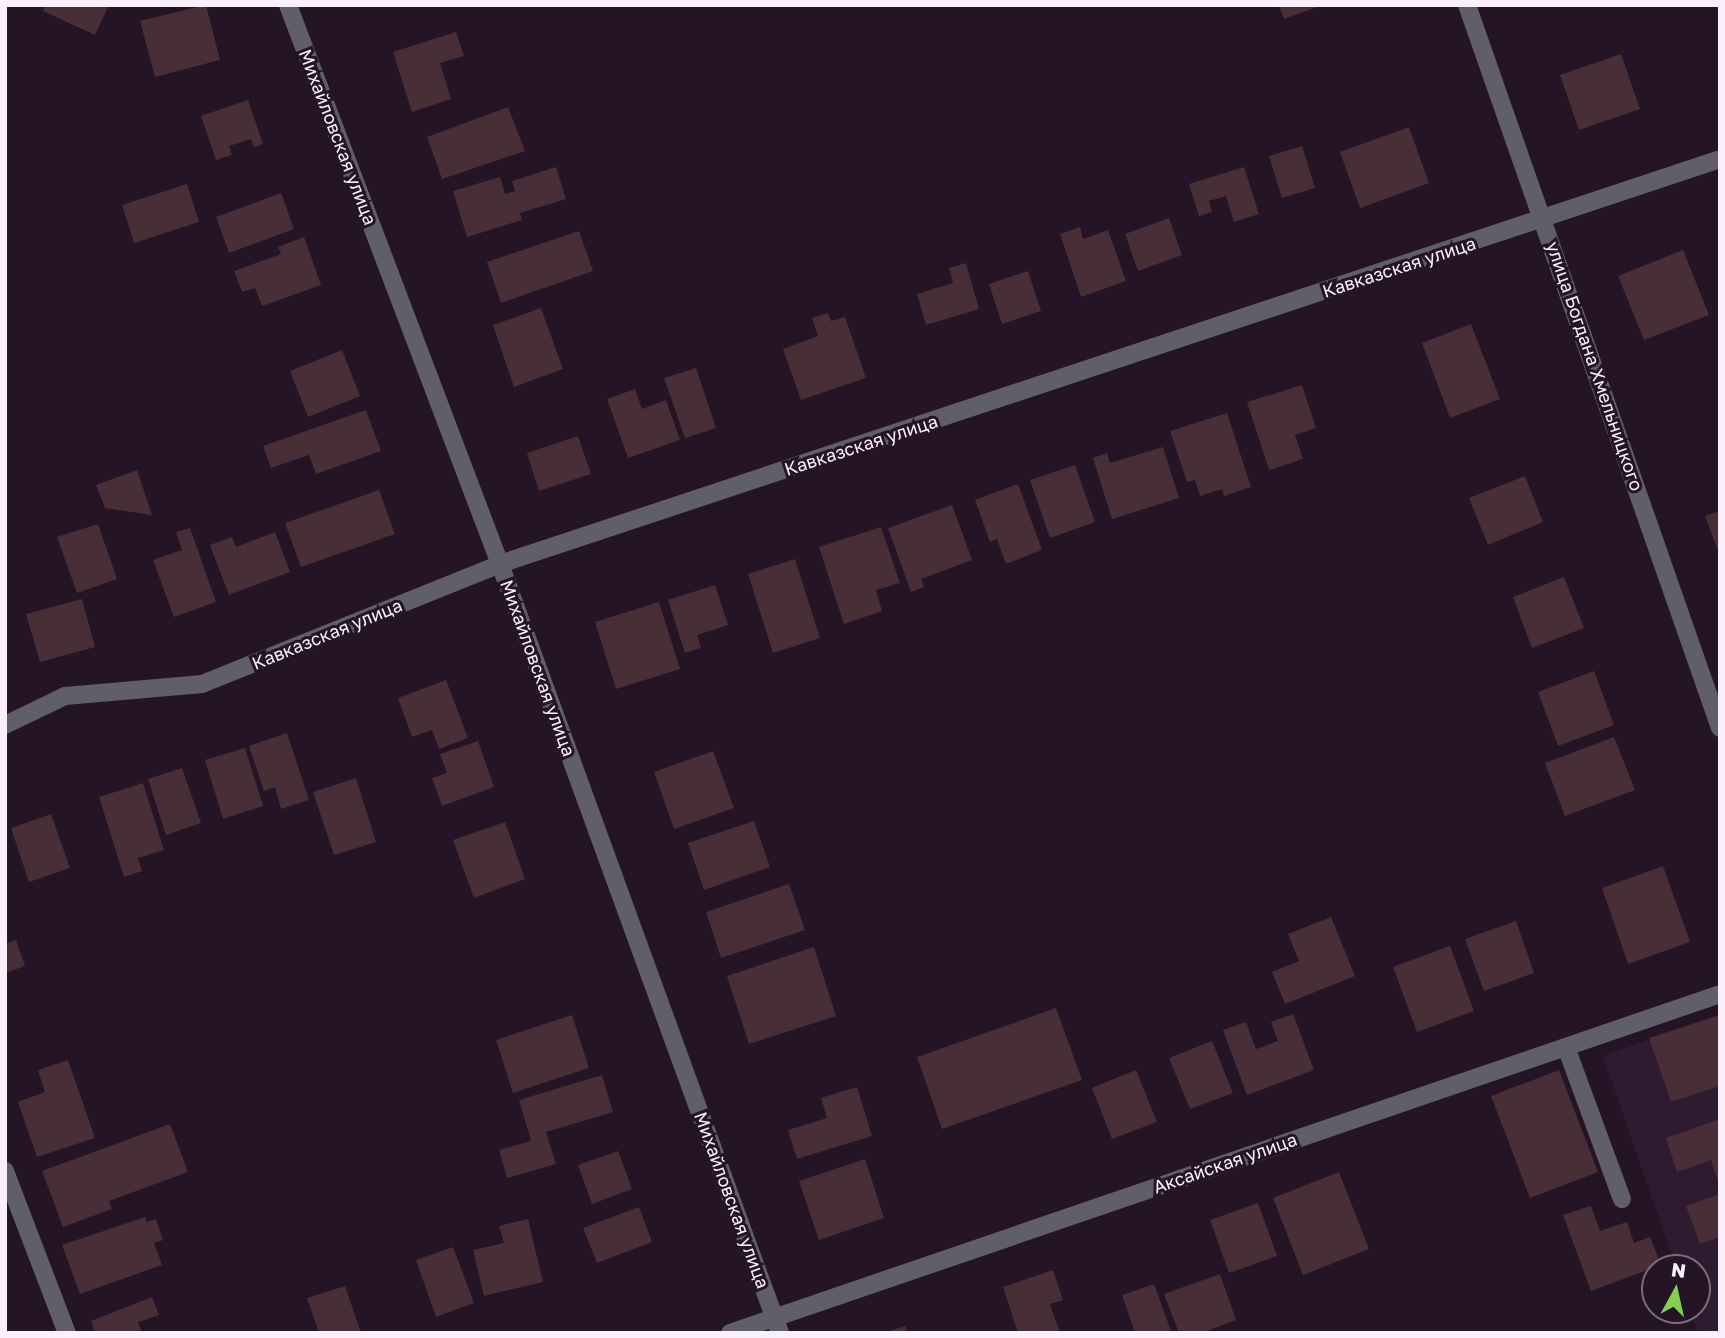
<!DOCTYPE html>
<html>
<head>
<meta charset="utf-8">
<style>
  body { margin:0 }
  #map { position:relative; width:1725px; height:1338px; overflow:hidden; background:#241426; font-family:"Golos Text",sans-serif }
  div>[style] { position:absolute }
  .built>* { inset:0; background:#2f1b31 }
  .building>* { inset:0; background:#482e37 }
  .minor>* { height:18px; margin:-9px; padding:0 9px; transform-origin:9px; border-radius:9px; background:#5f5e69 }
  span { translate:-50% -50%; white-space:nowrap; text-align:center; line-height:1.15; -webkit-text-stroke:6px #241426; paint-order:stroke }
  .street-label { font-size:18px; color:#faeffb }
  .frame { position:absolute; inset:0; border:7px solid #faeffb; pointer-events:none }
  .north { position:absolute; left:1641px; top:1254px; width:70px; height:70px; box-sizing:border-box; background:#241426; border:2px solid #7a6c7b; border-radius:50%; rotate:8deg; font-size:19px; font-weight:700; line-height:28px; text-align:center; color:#faeffb }
  .north::after { content:''; display:block; margin:auto; width:24px; height:32px; background:#80d051; clip-path:polygon(50% 0,100% 100%,50% 72%,0 100%) }
</style>
</head>
<body>
<div id="map">
  <div class="built">
    <div style="clip-path:polygon(1720px 1014px,1720px 1333px,1698px 1333px,1690px 1310px,1697px 1310px,1697px 1268px,1676px 1268px,1603px 1056px)"></div>
  </div>
  <div class="building">
    <div style="clip-path:polygon(45px 5px,109px 5px,95px 35px,43px 11px)"></div>
    <div style="clip-path:polygon(206px 5px,220px 60px,155px 77px,140px 21px)"></div>
    <div style="clip-path:polygon(1279px 5px,1320px 5px,1320px 6px,1284px 19px)"></div>
    <div style="clip-path:polygon(456px 32px,464px 56px,440px 63px,451px 99px,412px 112px,393px 52px)"></div>
    <div style="clip-path:polygon(1621px 54px,1640px 109px,1579px 130px,1560px 75px)"></div>
    <div style="clip-path:polygon(248px 100px,263px 144px,254px 147px,251px 139px,229px 146px,232px 155px,216px 160px,201px 116px)"></div>
    <div style="clip-path:polygon(508px 107px,525px 151px,442px 179px,427px 137px)"></div>
    <div style="clip-path:polygon(1409px 127px,1429px 183px,1360px 208px,1340px 152px)"></div>
    <div style="clip-path:polygon(1302px 146px,1315px 188px,1282px 198px,1269px 156px)"></div>
    <div style="clip-path:polygon(556px 167px,566px 199px,520px 213px,522px 220px,467px 237px,453px 191px,500px 177px,505px 194px,515px 191px,512px 181px)"></div>
    <div style="clip-path:polygon(1244px 167px,1259px 214px,1234px 222px,1226px 196px,1209px 201px,1212px 212px,1199px 216px,1189px 184px)"></div>
    <div style="clip-path:polygon(187px 184px,199px 222px,134px 243px,122px 205px)"></div>
    <div style="clip-path:polygon(281px 193px,294px 229px,229px 253px,216px 217px)"></div>
    <div style="clip-path:polygon(1169px 218px,1182px 255px,1138px 271px,1125px 234px)"></div>
    <div style="clip-path:polygon(1080px 227px,1083px 239px,1108px 230px,1126px 281px,1081px 297px,1060px 234px)"></div>
    <div style="clip-path:polygon(579px 231px,593px 271px,501px 303px,487px 262px)"></div>
    <div style="clip-path:polygon(304px 237px,321px 285px,262px 306px,255px 288px,242px 292px,234px 271px,281px 254px,278px 247px)"></div>
    <div style="clip-path:polygon(1683px 250px,1709px 315px,1644px 340px,1618px 276px)"></div>
    <div style="clip-path:polygon(966px 263px,979px 309px,926px 325px,917px 294px,953px 283px,949px 268px)"></div>
    <div style="clip-path:polygon(1028px 271px,1041px 311px,1002px 324px,989px 284px)"></div>
    <div style="clip-path:polygon(541px 308px,563px 369px,514px 387px,493px 325px)"></div>
    <div style="clip-path:polygon(828px 313px,831px 321px,845px 317px,866px 378px,801px 400px,783px 349px,818px 336px,812px 318px)"></div>
    <div style="clip-path:polygon(1471px 324px,1500px 399px,1450px 418px,1422px 343px)"></div>
    <div style="clip-path:polygon(342px 350px,360px 396px,308px 417px,290px 371px)"></div>
    <div style="clip-path:polygon(696px 368px,716px 428px,685px 438px,664px 378px)"></div>
    <div style="clip-path:polygon(1302px 385px,1316px 428px,1295px 435px,1303px 459px,1269px 470px,1247px 402px)"></div>
    <div style="clip-path:polygon(635px 389px,642px 409px,666px 400px,680px 440px,628px 458px,607px 399px)"></div>
    <div style="clip-path:polygon(366px 410px,381px 451px,316px 474px,309px 455px,271px 468px,263px 446px)"></div>
    <div style="clip-path:polygon(1227px 413px,1251px 487px,1224px 496px,1222px 489px,1200px 496px,1195px 480px,1187px 482px,1170px 431px)"></div>
    <div style="clip-path:polygon(578px 436px,591px 474px,539px 491px,527px 453px)"></div>
    <div style="clip-path:polygon(1163px 447px,1179px 498px,1112px 519px,1093px 458px,1107px 453px,1110px 463px)"></div>
    <div style="clip-path:polygon(1075px 465px,1095px 522px,1050px 538px,1030px 480px)"></div>
    <div style="clip-path:polygon(137px 470px,152px 515px,105px 508px,96px 485px)"></div>
    <div style="clip-path:polygon(1525px 476px,1543px 522px,1488px 545px,1469px 498px)"></div>
    <div style="clip-path:polygon(1018px 484px,1042px 550px,1006px 564px,997px 539px,990px 542px,975px 500px)"></div>
    <div style="clip-path:polygon(379px 490px,395px 534px,301px 567px,285px 523px)"></div>
    <div style="clip-path:polygon(952px 505px,972px 560px,921px 579px,924px 587px,911px 592px,888px 528px)"></div>
    <div style="clip-path:polygon(1720px 511px,1720px 547px,1717px 548px,1705px 516px)"></div>
    <div style="clip-path:polygon(98px 524px,117px 579px,77px 593px,57px 537px)"></div>
    <div style="clip-path:polygon(881px 527px,900px 583px,876px 590px,882px 611px,844px 624px,819px 547px)"></div>
    <div style="clip-path:polygon(190px 528px,216px 602px,174px 617px,153px 560px,182px 550px,176px 532px)"></div>
    <div style="clip-path:polygon(275px 532px,290px 572px,229px 595px,210px 545px,232px 537px,236px 547px)"></div>
    <div style="clip-path:polygon(795px 559px,820px 638px,773px 653px,748px 574px)"></div>
    <div style="clip-path:polygon(1564px 577px,1584px 628px,1532px 648px,1513px 597px)"></div>
    <div style="clip-path:polygon(715px 585px,728px 625px,697px 635px,701px 648px,685px 653px,668px 600px)"></div>
    <div style="clip-path:polygon(82px 599px,95px 647px,40px 662px,26px 614px)"></div>
    <div style="clip-path:polygon(659px 602px,680px 669px,616px 689px,595px 622px)"></div>
    <div style="clip-path:polygon(1594px 671px,1614px 725px,1558px 746px,1538px 692px)"></div>
    <div style="clip-path:polygon(446px 680px,468px 738px,439px 749px,432px 730px,412px 737px,398px 698px)"></div>
    <div style="clip-path:polygon(287px 733px,309px 800px,281px 809px,275px 787px,264px 791px,249px 746px)"></div>
    <div style="clip-path:polygon(1614px 737px,1635px 790px,1565px 816px,1545px 763px)"></div>
    <div style="clip-path:polygon(478px 741px,494px 787px,442px 806px,432px 778px,447px 773px,440px 754px)"></div>
    <div style="clip-path:polygon(245px 748px,263px 806px,223px 819px,205px 760px)"></div>
    <div style="clip-path:polygon(713px 751px,734px 808px,674px 829px,654px 772px)"></div>
    <div style="clip-path:polygon(182px 768px,201px 823px,166px 835px,148px 779px)"></div>
    <div style="clip-path:polygon(356px 778px,376px 842px,334px 855px,313px 792px)"></div>
    <div style="clip-path:polygon(143px 783px,164px 850px,138px 858px,142px 871px,124px 877px,99px 797px)"></div>
    <div style="clip-path:polygon(51px 814px,70px 868px,29px 882px,11px 828px)"></div>
    <div style="clip-path:polygon(754px 821px,770px 867px,704px 890px,688px 843px)"></div>
    <div style="clip-path:polygon(505px 822px,525px 879px,474px 898px,453px 840px)"></div>
    <div style="clip-path:polygon(1663px 866px,1690px 942px,1628px 964px,1602px 888px)"></div>
    <div style="clip-path:polygon(789px 884px,805px 930px,721px 958px,706px 912px)"></div>
    <div style="clip-path:polygon(1331px 917px,1355px 976px,1285px 1004px,1272px 972px,1299px 961px,1288px 934px)"></div>
    <div style="clip-path:polygon(1516px 921px,1534px 973px,1484px 991px,1465px 939px)"></div>
    <div style="clip-path:polygon(16px 940px,25px 966px,5px 973px,5px 944px)"></div>
    <div style="clip-path:polygon(1450px 946px,1474px 1011px,1417px 1032px,1393px 967px)"></div>
    <div style="clip-path:polygon(814px 947px,836px 1016px,749px 1044px,727px 976px)"></div>
    <div style="clip-path:polygon(1056px 1008px,1082px 1080px,942px 1129px,917px 1057px)"></div>
    <div style="clip-path:polygon(1293px 1014px,1314px 1070px,1247px 1095px,1223px 1030px,1246px 1022px,1256px 1049px,1278px 1041px,1271px 1022px)"></div>
    <div style="clip-path:polygon(572px 1015px,589px 1068px,513px 1093px,496px 1040px)"></div>
    <div style="clip-path:polygon(1720px 1015px,1720px 1086px,1671px 1102px,1649px 1038px)"></div>
    <div style="clip-path:polygon(1212px 1041px,1233px 1093px,1190px 1109px,1169px 1058px)"></div>
    <div style="clip-path:polygon(68px 1060px,95px 1138px,37px 1157px,18px 1102px,45px 1092px,38px 1070px)"></div>
    <div style="clip-path:polygon(1136px 1070px,1157px 1122px,1112px 1139px,1092px 1088px)"></div>
    <div style="clip-path:polygon(1559px 1070px,1598px 1172px,1530px 1198px,1491px 1096px)"></div>
    <div style="clip-path:polygon(602px 1075px,613px 1112px,546px 1132px,556px 1164px,507px 1178px,499px 1150px,531px 1141px,519px 1100px)"></div>
    <div style="clip-path:polygon(857px 1087px,872px 1136px,797px 1159px,788px 1130px,827px 1118px,821px 1098px)"></div>
    <div style="clip-path:polygon(1720px 1119px,1720px 1187px,1711px 1160px,1677px 1172px,1666px 1138px)"></div>
    <div style="clip-path:polygon(170px 1124px,188px 1172px,109px 1201px,112px 1209px,63px 1227px,42px 1171px)"></div>
    <div style="clip-path:polygon(618px 1151px,632px 1189px,592px 1204px,578px 1165px)"></div>
    <div style="clip-path:polygon(865px 1159px,884px 1218px,819px 1240px,799px 1181px)"></div>
    <div style="clip-path:polygon(1339px 1172px,1369px 1249px,1303px 1275px,1273px 1198px)"></div>
    <div style="clip-path:polygon(1720px 1194px,1720px 1237px,1700px 1244px,1686px 1206px)"></div>
    <div style="clip-path:polygon(1258px 1203px,1277px 1256px,1229px 1273px,1210px 1220px)"></div>
    <div style="clip-path:polygon(1591px 1206px,1600px 1231px,1627px 1222px,1634px 1243px,1650px 1237px,1661px 1265px,1591px 1291px,1563px 1215px)"></div>
    <div style="clip-path:polygon(639px 1207px,652px 1242px,597px 1263px,583px 1228px)"></div>
    <div style="clip-path:polygon(145px 1217px,147px 1222px,156px 1219px,163px 1240px,154px 1243px,162px 1265px,80px 1294px,62px 1245px)"></div>
    <div style="clip-path:polygon(528px 1219px,543px 1282px,484px 1296px,473px 1250px,504px 1243px,499px 1226px)"></div>
    <div style="clip-path:polygon(453px 1247px,474px 1303px,436px 1317px,416px 1260px)"></div>
    <div style="clip-path:polygon(1053px 1270px,1063px 1300px,1050px 1304px,1060px 1333px,1018px 1333px,1003px 1287px)"></div>
    <div style="clip-path:polygon(1220px 1274px,1236px 1320px,1202px 1333px,1179px 1333px,1164px 1294px)"></div>
    <div style="clip-path:polygon(1154px 1284px,1171px 1331px,1135px 1333px,1122px 1295px)"></div>
    <div style="clip-path:polygon(345px 1286px,361px 1333px,319px 1333px,307px 1298px)"></div>
    <div style="clip-path:polygon(152px 1297px,159px 1315px,138px 1322px,142px 1333px,95px 1333px,91px 1321px)"></div>
    <div style="clip-path:polygon(905px 1326px,908px 1333px,886px 1333px,886px 1332px)"></div>
  </div>
  <div class="minor">
    <div style="left:288px;top:5px;width:598px;rotate:69.23deg"></div>
    <div style="left:500px;top:564px;width:818px;rotate:69.99deg"></div>
    <div style="left:1467px;top:5px;width:766px;rotate:70.71deg"></div>
    <div style="left:5px;top:725px;width:67px;rotate:-25.8deg"></div>
    <div style="left:65px;top:696px;width:138px;rotate:-5deg"></div>
    <div style="left:202px;top:684px;width:321px;rotate:-21.9deg"></div>
    <div style="left:500px;top:564px;width:1285px;rotate:-18.36deg"></div>
    <div style="left:1566px;top:1047px;width:162px;rotate:69.8deg"></div>
    <div style="left:5px;top:1171px;width:173px;rotate:69.1deg"></div>
    <div style="left:730px;top:1333px;width:1046px;rotate:-18.9deg"></div>
  </div>
  <div class="street-label">
    <span style="left:338px;top:137px;rotate:69deg">Михайловская улица</span>
    <span style="left:1399px;top:267px;rotate:-18deg">Кавказская улица</span>
    <span style="left:1595px;top:366px;rotate:71deg">улица Богдана Хмельницкого</span>
    <span style="left:861px;top:445px;rotate:-18deg">Кавказская улица</span>
    <span style="left:327px;top:634px;rotate:-22deg">Кавказская улица</span>
    <span style="left:538px;top:668px;rotate:70deg">Михайловская улица</span>
    <span style="left:1225px;top:1163px;rotate:-19deg">Аксайская улица</span>
    <span style="left:732px;top:1200px;rotate:70deg">Михайловская улица</span>
  </div>
  <div class="frame"></div>
  <div class="north">N</div>
</div>
</body>
</html>
